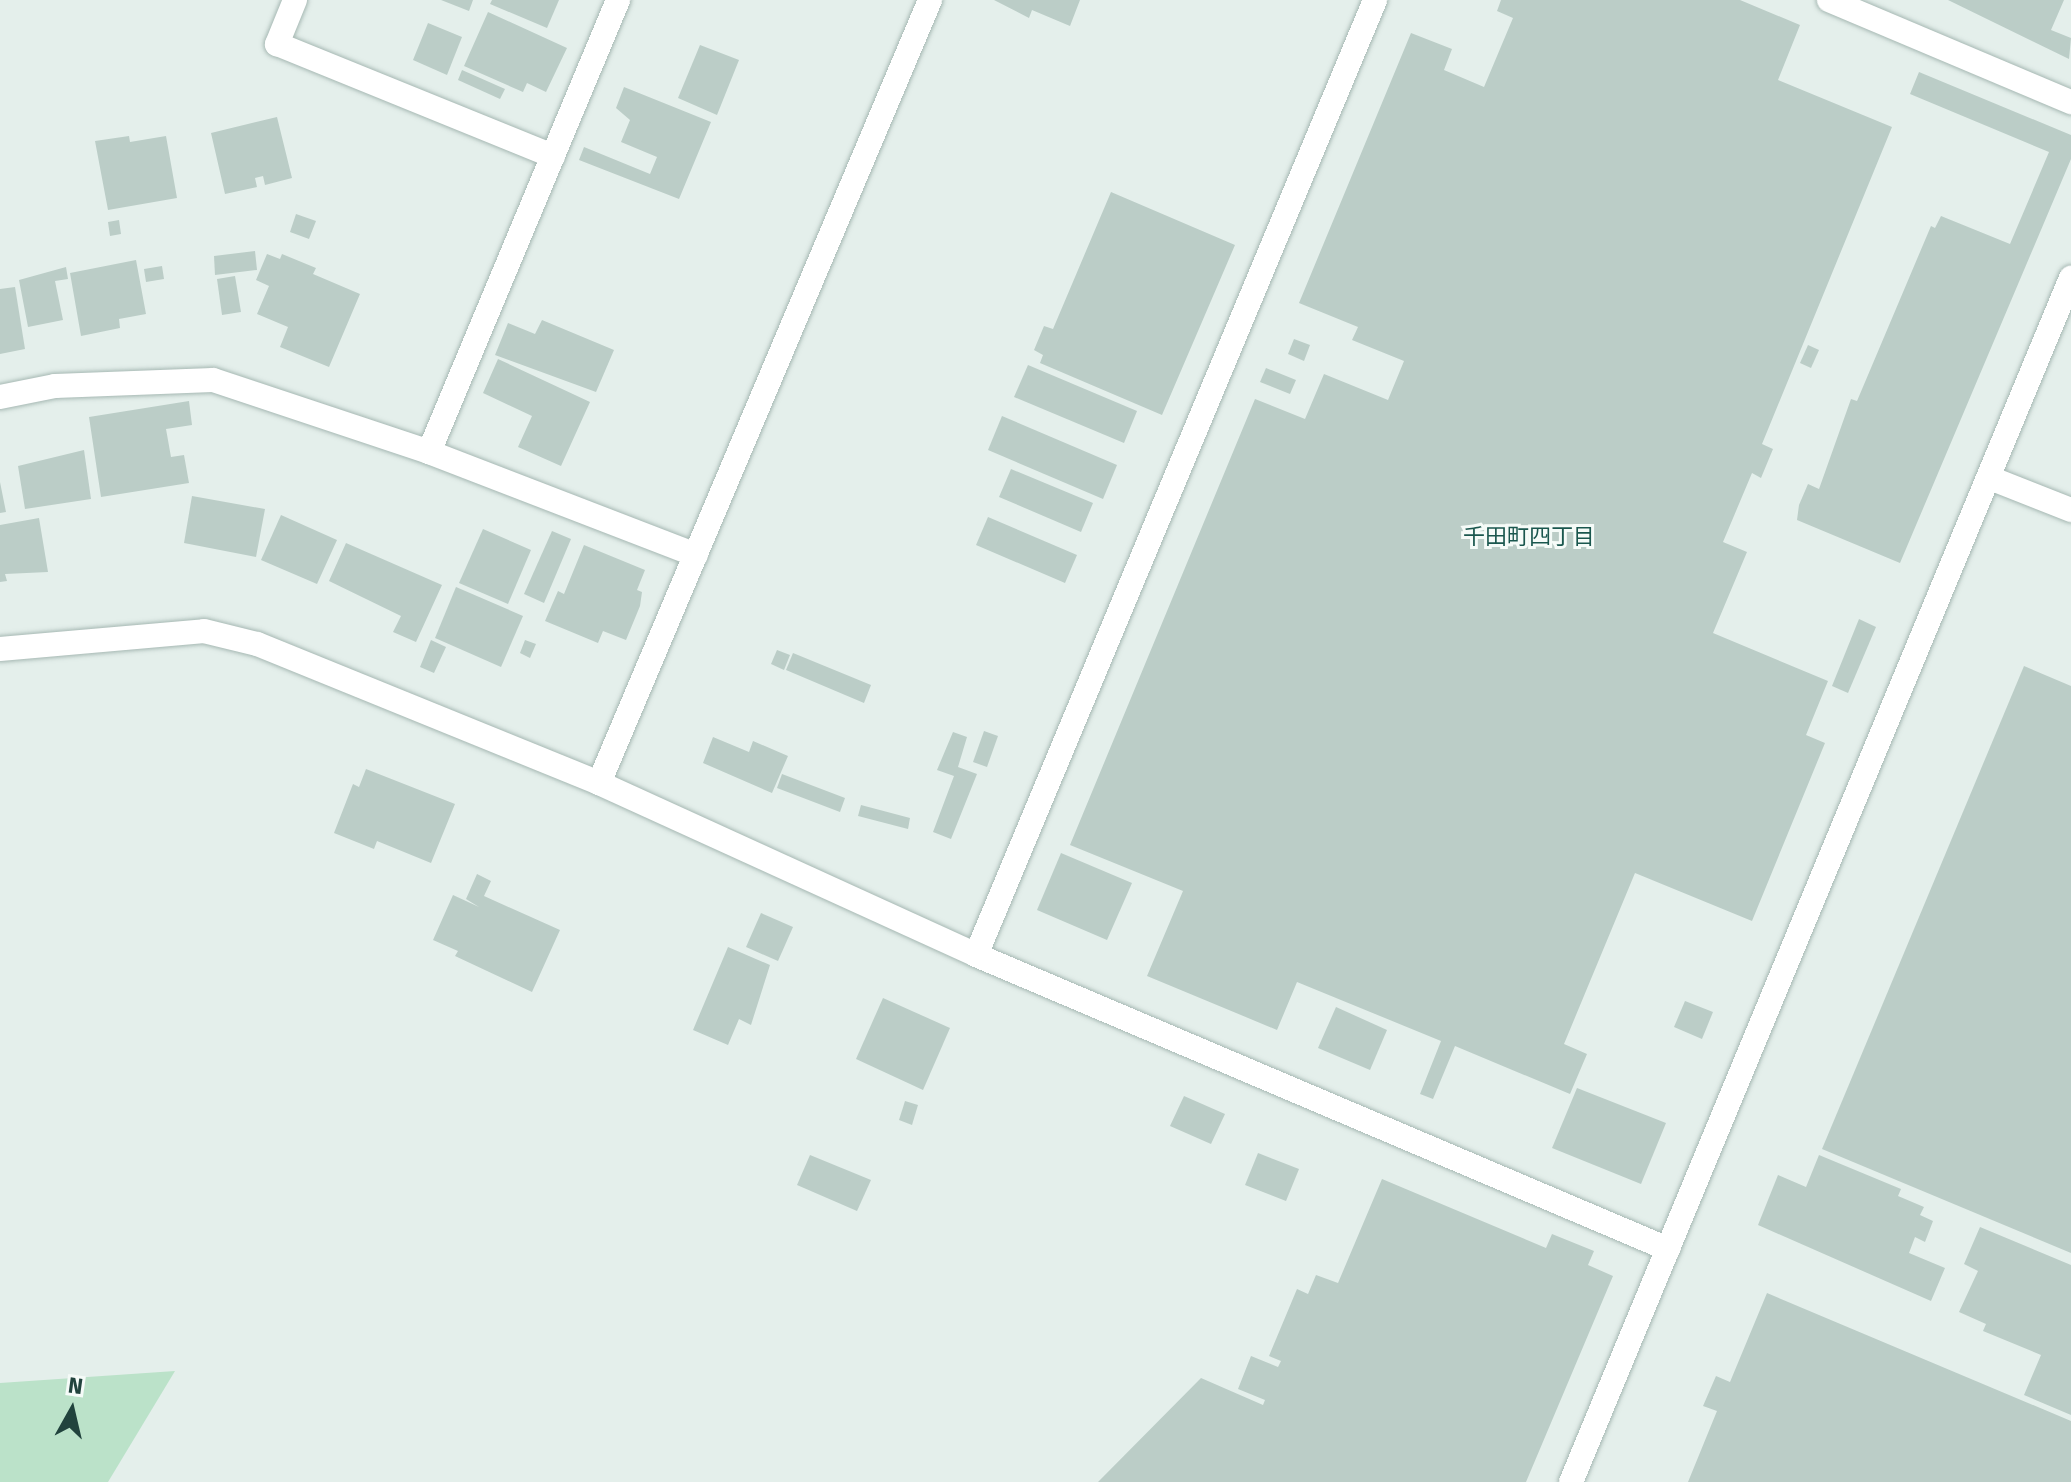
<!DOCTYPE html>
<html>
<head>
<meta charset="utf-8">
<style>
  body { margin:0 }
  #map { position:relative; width:2071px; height:1482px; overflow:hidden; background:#e4efeb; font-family:"Fira Sans","Noto Sans JP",sans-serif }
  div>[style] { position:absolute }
  .green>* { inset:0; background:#bbe2c9 }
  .building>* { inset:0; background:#bbcdc7 }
  .roads { filter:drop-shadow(0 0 2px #a6b8b3) drop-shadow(0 0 2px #a6b8b3) }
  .minor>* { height:24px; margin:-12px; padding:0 12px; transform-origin:12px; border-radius:12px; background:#fff }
  .tertiary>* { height:24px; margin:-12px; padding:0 12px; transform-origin:12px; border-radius:12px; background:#fff }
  span { translate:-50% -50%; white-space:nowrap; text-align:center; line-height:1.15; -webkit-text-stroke:6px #f5fbf8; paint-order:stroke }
  .neighbourhood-label { font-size:22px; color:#1a574e }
  .north { position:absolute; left:32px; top:1370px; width:80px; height:80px; -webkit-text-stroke:6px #f5fbf8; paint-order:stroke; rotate:8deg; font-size:22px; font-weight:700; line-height:32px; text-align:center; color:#21433d }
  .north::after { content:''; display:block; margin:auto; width:28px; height:36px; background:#21433d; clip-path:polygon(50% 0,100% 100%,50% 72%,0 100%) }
</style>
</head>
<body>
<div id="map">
  <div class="green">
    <div style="clip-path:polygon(175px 1371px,108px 1482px,0 1482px,0 1383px)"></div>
  </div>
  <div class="building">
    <div style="clip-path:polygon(441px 0,473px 0,469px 11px)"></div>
    <div style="clip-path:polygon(492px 0,559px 0,547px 28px,490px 4px)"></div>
    <div style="clip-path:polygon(994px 0,1080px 0,1070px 26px,1032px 10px,1029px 18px)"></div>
    <div style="clip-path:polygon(1501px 0,1740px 0,1800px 25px,1778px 80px,1892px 127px,1762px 444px,1773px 449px,1761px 478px,1752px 473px,1723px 542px,1747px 552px,1713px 633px,1828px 681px,1806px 735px,1825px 743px,1752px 921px,1635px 873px,1564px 1044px,1587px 1054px,1570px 1094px,1455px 1046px,1433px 1099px,1420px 1094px,1441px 1041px,1297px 982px,1277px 1030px,1147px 976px,1183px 891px,1070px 845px,1255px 399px,1305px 419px,1324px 374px,1388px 400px,1404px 361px,1352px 340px,1358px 327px,1299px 303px,1411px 33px,1452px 49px,1444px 70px,1484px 87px,1513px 18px,1497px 11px)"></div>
    <div style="clip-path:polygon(1948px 0,2064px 0,2051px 30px,2071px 38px,2069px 59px)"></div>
    <div style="clip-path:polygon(488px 12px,567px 48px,546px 92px,527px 83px,523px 92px,464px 66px)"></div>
    <div style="clip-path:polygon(428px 23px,462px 37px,447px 75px,413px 60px)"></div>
    <div style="clip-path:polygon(700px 45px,739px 60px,717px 115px,678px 98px)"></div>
    <div style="clip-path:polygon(462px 70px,505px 89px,500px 99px,458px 80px)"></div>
    <div style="clip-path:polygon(1919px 72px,2071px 135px,2071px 159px,1900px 563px,1797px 520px,1799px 505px,1808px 484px,1819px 489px,1851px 399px,1857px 401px,1931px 226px,1935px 228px,1941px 216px,2010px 244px,2049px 152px,1910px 94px)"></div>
    <div style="clip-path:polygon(624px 87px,711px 122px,679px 199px,579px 160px,584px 147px,650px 174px,657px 157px,621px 142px,630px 120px,616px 108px)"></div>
    <div style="clip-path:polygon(277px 117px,292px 178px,265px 185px,263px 176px,255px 178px,257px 187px,225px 194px,211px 133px)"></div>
    <div style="clip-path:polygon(129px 136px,130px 142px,166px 136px,177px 198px,108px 210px,95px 141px)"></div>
    <div style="clip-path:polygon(1111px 192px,1235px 245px,1162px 415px,1040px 363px,1043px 355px,1034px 350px,1044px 326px,1053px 329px)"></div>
    <div style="clip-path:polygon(296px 214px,316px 221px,309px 239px,290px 232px)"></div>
    <div style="clip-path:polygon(119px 220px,121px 234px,110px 236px,108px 222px)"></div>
    <div style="clip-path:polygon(255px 251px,257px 270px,215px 275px,214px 256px)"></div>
    <div style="clip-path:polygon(267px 254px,280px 259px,282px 254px,316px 268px,313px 274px,360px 294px,329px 367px,280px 347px,288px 327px,257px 314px,269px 286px,256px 280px)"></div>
    <div style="clip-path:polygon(136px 260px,146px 314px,119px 319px,120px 328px,81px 336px,70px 273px)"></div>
    <div style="clip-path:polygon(162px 266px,164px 279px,146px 282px,144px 269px)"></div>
    <div style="clip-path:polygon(66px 267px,68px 279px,55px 281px,63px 320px,28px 327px,19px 280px)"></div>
    <div style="clip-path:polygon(235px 276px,241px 312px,222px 315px,217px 279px)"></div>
    <div style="clip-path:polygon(15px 287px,25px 349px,0 354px,0 289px)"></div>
    <div style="clip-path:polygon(542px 320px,614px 350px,596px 392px,495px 355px,508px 323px,535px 334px)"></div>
    <div style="clip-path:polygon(1294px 339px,1310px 345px,1304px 361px,1288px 354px)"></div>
    <div style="clip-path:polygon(1808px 345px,1819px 350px,1811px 368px,1800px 363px)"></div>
    <div style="clip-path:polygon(498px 359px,590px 402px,561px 466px,518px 447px,532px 416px,483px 393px)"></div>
    <div style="clip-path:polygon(1028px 365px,1137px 411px,1124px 443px,1014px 397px)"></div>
    <div style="clip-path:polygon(1266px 368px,1296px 380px,1290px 394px,1260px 382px)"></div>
    <div style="clip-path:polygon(189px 401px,192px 425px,166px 429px,171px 457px,184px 455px,189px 483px,101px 497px,89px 417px)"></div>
    <div style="clip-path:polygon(1002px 416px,1117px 465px,1103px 499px,988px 450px)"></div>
    <div style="clip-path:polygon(84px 450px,91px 499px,25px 509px,18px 466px)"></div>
    <div style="clip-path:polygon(1011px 469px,1093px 503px,1081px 532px,999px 497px)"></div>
    <div style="clip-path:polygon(0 482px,6px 512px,0 513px)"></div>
    <div style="clip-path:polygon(192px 496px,265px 509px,256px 557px,184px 543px)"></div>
    <div style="clip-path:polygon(281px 515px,337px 540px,317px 584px,261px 560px)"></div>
    <div style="clip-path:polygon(988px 517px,1077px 555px,1065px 583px,976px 545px)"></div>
    <div style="clip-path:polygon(39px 518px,48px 572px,5px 574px,7px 581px,0 582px,0 525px)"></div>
    <div style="clip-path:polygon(483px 529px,531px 550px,508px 604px,459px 583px)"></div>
    <div style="clip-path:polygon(552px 531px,571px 539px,544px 603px,524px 594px)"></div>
    <div style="clip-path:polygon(346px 543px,442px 585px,416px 642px,393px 632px,401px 616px,329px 581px)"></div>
    <div style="clip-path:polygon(584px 545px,645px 570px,637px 590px,642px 592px,640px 606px,626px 640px,603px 631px,598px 643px,545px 621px,558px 591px,564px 594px)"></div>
    <div style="clip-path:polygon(456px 587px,523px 616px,501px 667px,435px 638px)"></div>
    <div style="clip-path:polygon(1859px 619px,1876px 627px,1848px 693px,1832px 686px)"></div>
    <div style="clip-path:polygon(431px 640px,446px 647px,434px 673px,420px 667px)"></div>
    <div style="clip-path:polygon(525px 640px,536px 644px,530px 658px,520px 653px)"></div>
    <div style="clip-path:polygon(777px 650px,790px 655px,784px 670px,771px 664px)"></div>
    <div style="clip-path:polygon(793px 653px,871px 685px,864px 703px,786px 670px)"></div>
    <div style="clip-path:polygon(2024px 666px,2071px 686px,2071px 1253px,1822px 1149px)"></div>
    <div style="clip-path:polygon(984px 731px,998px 736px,987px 767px,973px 762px)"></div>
    <div style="clip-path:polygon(953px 732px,967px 737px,958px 767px,977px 774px,951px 839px,933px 832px,954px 776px,937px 770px)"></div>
    <div style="clip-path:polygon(713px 737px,749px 752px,753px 741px,788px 756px,772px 793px,703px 763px)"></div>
    <div style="clip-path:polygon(366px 769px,455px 804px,431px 863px,377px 841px,374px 849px,334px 833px,353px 784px,359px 787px)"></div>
    <div style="clip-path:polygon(782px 774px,845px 798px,840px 812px,777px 788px)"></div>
    <div style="clip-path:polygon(861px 805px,910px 818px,908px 829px,858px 816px)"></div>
    <div style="clip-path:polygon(1061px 853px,1132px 883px,1107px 940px,1037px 910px)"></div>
    <div style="clip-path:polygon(477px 874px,491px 881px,484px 896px,560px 930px,532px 992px,455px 956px,458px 951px,433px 940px,453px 895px,479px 907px,466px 899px)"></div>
    <div style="clip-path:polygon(761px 913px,793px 927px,778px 961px,746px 947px)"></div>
    <div style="clip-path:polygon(728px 947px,770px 965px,751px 1025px,739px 1019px,728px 1045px,693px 1030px)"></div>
    <div style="clip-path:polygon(883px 998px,950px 1028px,923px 1090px,856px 1059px)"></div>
    <div style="clip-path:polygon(1685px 1001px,1713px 1012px,1702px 1039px,1674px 1027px)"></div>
    <div style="clip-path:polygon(1336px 1007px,1387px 1030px,1370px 1070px,1318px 1048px)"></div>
    <div style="clip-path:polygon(1577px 1088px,1666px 1123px,1641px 1184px,1552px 1148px)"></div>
    <div style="clip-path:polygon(1184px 1096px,1225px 1114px,1211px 1144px,1170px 1126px)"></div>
    <div style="clip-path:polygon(905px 1101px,918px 1105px,912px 1125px,899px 1120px)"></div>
    <div style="clip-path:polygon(1258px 1153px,1299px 1169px,1286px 1201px,1245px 1185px)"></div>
    <div style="clip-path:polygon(810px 1155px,871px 1180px,857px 1211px,797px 1185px)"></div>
    <div style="clip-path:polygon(1819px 1155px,1901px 1189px,1898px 1196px,1924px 1207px,1920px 1215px,1933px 1221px,1925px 1242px,1915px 1237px,1909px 1253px,1945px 1268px,1931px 1301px,1758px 1225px,1778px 1175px,1806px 1187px)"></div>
    <div style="clip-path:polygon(1382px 1179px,1546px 1248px,1552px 1234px,1594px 1251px,1588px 1265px,1613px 1276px,1526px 1482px,1098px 1482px,1201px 1378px,1263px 1405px,1265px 1400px,1238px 1389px,1251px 1356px,1278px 1367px,1281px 1361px,1269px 1356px,1297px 1289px,1308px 1294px,1316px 1275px,1338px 1283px)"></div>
    <div style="clip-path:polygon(1980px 1227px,2071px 1265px,2071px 1415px,2024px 1395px,2041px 1355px,1983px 1331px,1986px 1324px,1959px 1312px,1978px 1271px,1964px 1264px)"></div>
    <div style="clip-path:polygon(1767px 1293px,2071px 1421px,2071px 1482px,1688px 1482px,1717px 1411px,1703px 1406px,1716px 1376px,1730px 1382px)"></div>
  </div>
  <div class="roads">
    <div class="minor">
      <div style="left:295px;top:0;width:48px;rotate:112.2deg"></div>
      <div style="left:277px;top:44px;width:298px;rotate:22.1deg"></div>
      <div style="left:1829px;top:0;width:263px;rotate:22.9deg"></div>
      <div style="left:0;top:397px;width:56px;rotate:-11.3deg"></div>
      <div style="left:55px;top:386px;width:158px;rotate:-2.2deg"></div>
      <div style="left:213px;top:380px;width:228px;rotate:18.4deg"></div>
      <div style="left:429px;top:452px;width:286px;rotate:21.1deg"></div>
      <div style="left:429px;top:452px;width:490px;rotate:-67.3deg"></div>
      <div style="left:1990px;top:478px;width:87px;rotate:21.6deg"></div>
      <div style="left:0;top:649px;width:205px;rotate:-5deg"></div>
      <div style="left:204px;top:631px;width:55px;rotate:13.8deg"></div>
      <div style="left:257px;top:644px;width:369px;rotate:22.1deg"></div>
      <div style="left:599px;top:783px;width:414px;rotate:24.5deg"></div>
      <div style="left:976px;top:955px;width:752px;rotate:23.02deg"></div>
      <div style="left:599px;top:783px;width:850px;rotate:-67.08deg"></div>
      <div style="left:976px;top:955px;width:1035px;rotate:-67.32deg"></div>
    </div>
    <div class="tertiary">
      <div style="left:1571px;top:1482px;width:1304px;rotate:-67.45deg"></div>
    </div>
  </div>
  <div class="neighbourhood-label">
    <span style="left:1529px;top:537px">千田町四丁目</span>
  </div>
  <div class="north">N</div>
</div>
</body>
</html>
